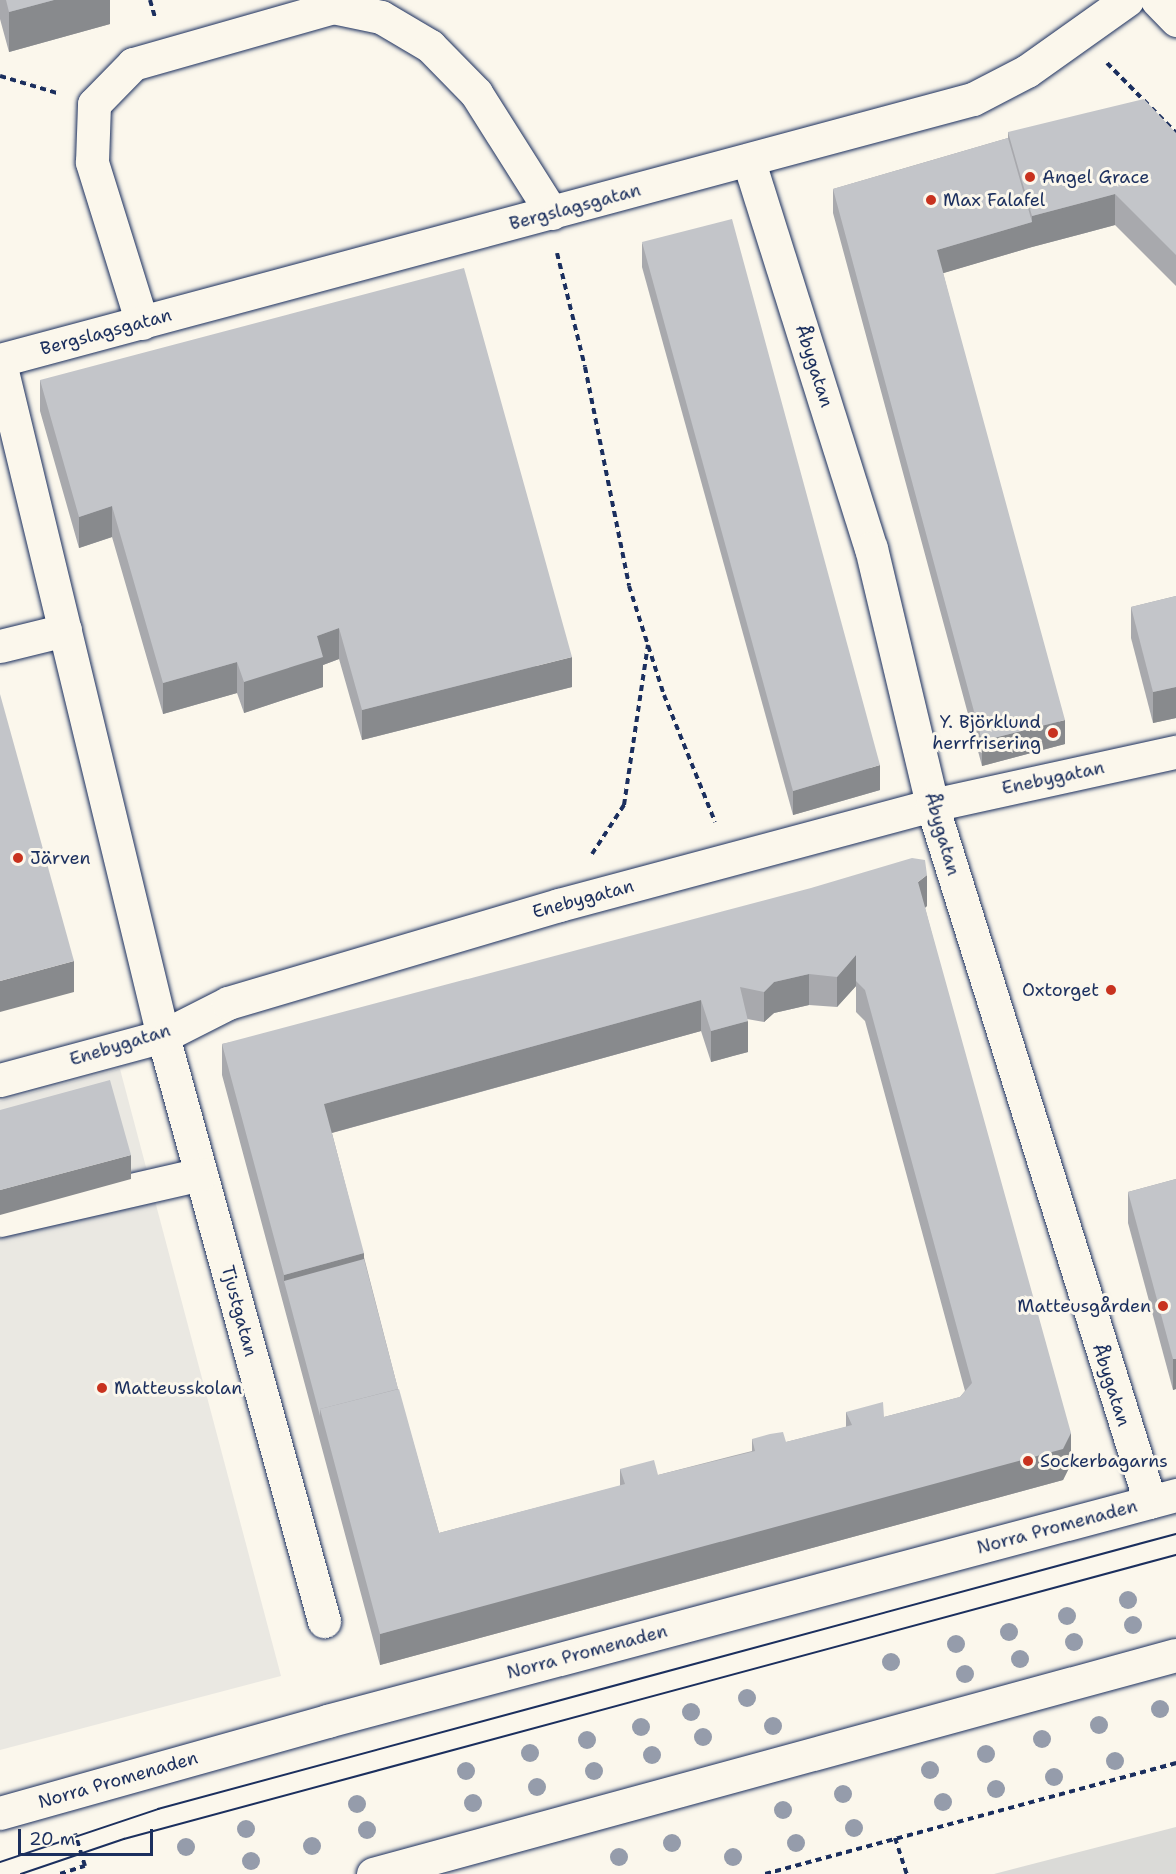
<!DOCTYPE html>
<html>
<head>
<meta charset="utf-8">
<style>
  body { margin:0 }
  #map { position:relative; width:1176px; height:1874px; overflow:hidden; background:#fbf7ec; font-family:"Shantell Sans",sans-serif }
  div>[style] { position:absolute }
  .built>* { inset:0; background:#eae8e2 }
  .green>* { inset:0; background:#dadad7 }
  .path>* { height:4px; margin-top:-2px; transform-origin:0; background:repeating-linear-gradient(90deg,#1b2f5e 0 6px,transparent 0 10.5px) }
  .roads { filter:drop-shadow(0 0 2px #1b2f5e) drop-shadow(0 0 2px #1b2f5e) }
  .minor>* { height:33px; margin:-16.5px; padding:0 16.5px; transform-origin:16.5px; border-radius:16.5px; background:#fbf7ec }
  .major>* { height:33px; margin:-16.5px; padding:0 16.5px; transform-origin:16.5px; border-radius:16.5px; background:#fbf7ec }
  .tram>* { height:1.5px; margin:-0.75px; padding:0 0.75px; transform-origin:0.75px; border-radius:0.75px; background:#1b2f5e }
  .trees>* { width:18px; height:18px; margin:-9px; border-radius:50%; background:#959cab }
  .wall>* { inset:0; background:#a8a9ad }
  .shaded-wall>* { inset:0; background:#888a8d }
  .building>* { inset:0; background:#c3c5c9 }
  .dots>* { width:16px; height:16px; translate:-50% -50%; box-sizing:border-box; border:3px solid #fbf7ec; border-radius:50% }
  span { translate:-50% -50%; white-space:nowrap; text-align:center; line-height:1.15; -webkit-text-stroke:6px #fbf7ec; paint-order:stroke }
  .poi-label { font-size:18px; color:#1b2f5e }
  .left { translate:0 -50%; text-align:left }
  .right { translate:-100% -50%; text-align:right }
  .street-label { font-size:18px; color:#1b2f5e }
  .scale { position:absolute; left:18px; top:1829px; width:135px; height:27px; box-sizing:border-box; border:3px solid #1b2f5e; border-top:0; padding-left:8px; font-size:18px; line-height:21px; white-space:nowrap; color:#1b2f5e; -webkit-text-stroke:4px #fbf7ec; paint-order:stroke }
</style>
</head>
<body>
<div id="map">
  <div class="built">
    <div style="clip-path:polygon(120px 1069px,281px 1676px,0 1750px,0 1101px)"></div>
  </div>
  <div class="green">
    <div style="clip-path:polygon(1176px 1827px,1176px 1874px,994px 1874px)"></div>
  </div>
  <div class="path">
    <div style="left:150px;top:0;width:18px;rotate:74deg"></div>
    <div style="left:1107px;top:63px;width:98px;rotate:45.4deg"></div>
    <div style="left:0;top:76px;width:59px;rotate:16.6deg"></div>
    <div style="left:557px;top:253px;width:117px;rotate:76.2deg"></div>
    <div style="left:585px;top:367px;width:223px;rotate:78.6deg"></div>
    <div style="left:629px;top:586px;width:114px;rotate:72.2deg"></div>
    <div style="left:664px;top:695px;width:137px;rotate:68.1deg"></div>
    <div style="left:592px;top:854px;width:59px;rotate:-56.9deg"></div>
    <div style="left:624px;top:805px;width:162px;rotate:-81.5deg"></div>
    <div style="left:895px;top:1838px;width:38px;rotate:72deg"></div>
    <div style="left:60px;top:1874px;width:26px;rotate:-18deg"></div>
    <div style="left:85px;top:1866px;width:34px;rotate:-107deg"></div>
    <div style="left:765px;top:1874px;width:426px;rotate:-15.1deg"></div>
  </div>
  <div class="roads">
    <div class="minor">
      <div style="left:749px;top:162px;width:405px;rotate:72.5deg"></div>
      <div style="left:871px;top:548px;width:264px;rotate:76.6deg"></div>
      <div style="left:932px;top:805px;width:730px;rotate:72.63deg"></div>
      <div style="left:142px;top:323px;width:169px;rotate:-107.3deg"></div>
      <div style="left:92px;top:162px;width:58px;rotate:-88deg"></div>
      <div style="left:94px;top:104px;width:56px;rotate:-45.7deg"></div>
      <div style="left:133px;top:64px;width:208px;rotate:-15.9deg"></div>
      <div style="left:333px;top:7px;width:49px;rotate:11.8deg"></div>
      <div style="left:381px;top:17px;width:57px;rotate:30.6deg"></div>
      <div style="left:430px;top:46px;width:66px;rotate:45.6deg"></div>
      <div style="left:476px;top:93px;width:142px;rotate:57.7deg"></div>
      <div style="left:0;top:360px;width:1007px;rotate:-15.02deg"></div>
      <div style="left:973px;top:99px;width:61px;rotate:-27.4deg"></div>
      <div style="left:1027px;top:71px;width:123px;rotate:-35.4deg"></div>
      <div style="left:0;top:363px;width:692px;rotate:76.39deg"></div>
      <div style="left:163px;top:1036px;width:607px;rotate:74.61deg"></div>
      <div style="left:0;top:646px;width:67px;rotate:-13.8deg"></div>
      <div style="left:0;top:1080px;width:169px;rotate:-15.1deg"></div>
      <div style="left:163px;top:1036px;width:73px;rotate:-26.9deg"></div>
      <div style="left:228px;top:1003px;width:345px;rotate:-16.5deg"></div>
      <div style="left:559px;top:905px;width:386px;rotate:-15deg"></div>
      <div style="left:932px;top:805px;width:250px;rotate:-12.3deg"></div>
      <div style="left:0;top:1220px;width:206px;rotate:-12.9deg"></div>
    </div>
    <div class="major">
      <div style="left:1157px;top:0;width:28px;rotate:46deg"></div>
      <div style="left:0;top:1813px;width:340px;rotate:-15.7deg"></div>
      <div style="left:327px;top:1721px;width:879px;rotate:-14.91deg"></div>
      <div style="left:373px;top:1874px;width:832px;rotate:-15.26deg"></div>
    </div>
  </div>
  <div class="tram">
    <div style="left:0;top:1862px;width:167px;rotate:-18.5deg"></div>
    <div style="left:158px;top:1809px;width:1054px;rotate:-15.12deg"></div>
    <div style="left:21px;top:1874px;width:109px;rotate:-18.8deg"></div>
    <div style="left:124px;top:1839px;width:1090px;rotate:-15.11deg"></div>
  </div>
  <div class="trees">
    <div style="left:1128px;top:1600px"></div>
    <div style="left:1067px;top:1616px"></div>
    <div style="left:1133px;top:1625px"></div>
    <div style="left:1009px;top:1632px"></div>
    <div style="left:1074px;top:1642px"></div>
    <div style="left:956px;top:1644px"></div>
    <div style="left:1020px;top:1659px"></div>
    <div style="left:891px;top:1662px"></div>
    <div style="left:965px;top:1674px"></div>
    <div style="left:747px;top:1698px"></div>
    <div style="left:1160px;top:1709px"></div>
    <div style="left:691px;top:1712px"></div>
    <div style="left:1099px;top:1725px"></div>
    <div style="left:773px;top:1726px"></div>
    <div style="left:641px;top:1727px"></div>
    <div style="left:703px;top:1737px"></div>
    <div style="left:1042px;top:1739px"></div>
    <div style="left:587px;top:1740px"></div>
    <div style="left:530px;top:1753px"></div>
    <div style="left:986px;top:1754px"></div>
    <div style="left:652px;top:1755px"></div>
    <div style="left:1115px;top:1761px"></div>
    <div style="left:930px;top:1770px"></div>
    <div style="left:466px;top:1771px"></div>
    <div style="left:594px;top:1771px"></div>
    <div style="left:1054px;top:1777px"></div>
    <div style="left:537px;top:1787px"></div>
    <div style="left:996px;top:1789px"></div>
    <div style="left:843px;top:1794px"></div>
    <div style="left:943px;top:1802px"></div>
    <div style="left:473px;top:1803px"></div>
    <div style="left:357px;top:1804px"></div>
    <div style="left:783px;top:1810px"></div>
    <div style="left:854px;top:1828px"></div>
    <div style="left:246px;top:1829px"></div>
    <div style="left:367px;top:1830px"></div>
    <div style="left:672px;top:1843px"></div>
    <div style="left:796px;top:1843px"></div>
    <div style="left:312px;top:1846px"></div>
    <div style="left:186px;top:1847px"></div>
    <div style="left:619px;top:1857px"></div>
    <div style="left:733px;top:1857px"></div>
    <div style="left:251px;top:1861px"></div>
  </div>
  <div class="wall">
    <div style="clip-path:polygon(0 0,110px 0,110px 24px,9px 52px,0 19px)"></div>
    <div style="clip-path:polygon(1008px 132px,1176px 133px,1176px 286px,1115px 225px,1032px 247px,943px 273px,1065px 744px,982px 766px,833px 213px,833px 189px,1008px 138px)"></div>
    <div style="clip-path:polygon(642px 242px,880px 790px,793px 815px,642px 267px)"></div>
    <div style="clip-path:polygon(40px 380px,572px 687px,362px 740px,339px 659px,323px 665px,323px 687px,244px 713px,237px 693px,163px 714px,112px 537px,79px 548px,40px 411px)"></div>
    <div style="clip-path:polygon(1176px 596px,1176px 718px,1153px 723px,1131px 638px,1131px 607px)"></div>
    <div style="clip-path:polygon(evenodd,927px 906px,925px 908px,1071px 1464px,1063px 1480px,380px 1665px,222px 1075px,222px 1044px,927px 906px,856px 986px,856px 1012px,865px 1021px,965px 1391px,960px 1397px,884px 1417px,846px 1412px,846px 1427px,786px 1442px,752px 1439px,752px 1451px,658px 1475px,620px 1469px,620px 1486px,439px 1533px,398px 1389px,332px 1133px,701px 1031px,711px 1062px,748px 1052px,747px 1019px,764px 1022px,774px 1013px,809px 1005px,837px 1007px,856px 986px)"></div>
    <div style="clip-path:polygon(1176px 1179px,1176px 1389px,1173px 1390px,1128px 1223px,1128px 1192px)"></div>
  </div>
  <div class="shaded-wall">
    <div style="clip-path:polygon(54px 0,110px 0,110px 24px,9px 52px,9px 12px)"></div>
    <div style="clip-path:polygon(1115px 194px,1115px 225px,1032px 247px,1032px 216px)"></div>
    <div style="clip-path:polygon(1032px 222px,1032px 247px,937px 275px,937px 250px)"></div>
    <div style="clip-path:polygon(112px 506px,112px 537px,79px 548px,79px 517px)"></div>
    <div style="clip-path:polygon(339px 628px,339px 659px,323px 665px,323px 687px,244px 713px,244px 682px,317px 636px)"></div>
    <div style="clip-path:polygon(572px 657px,572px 687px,362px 740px,362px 710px)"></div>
    <div style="clip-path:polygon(237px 662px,237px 693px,163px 714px,163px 683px)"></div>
    <div style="clip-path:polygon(1176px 687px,1176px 718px,1153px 723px,1153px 692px)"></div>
    <div style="clip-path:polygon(1065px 720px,1065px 744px,982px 766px,982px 741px)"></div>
    <div style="clip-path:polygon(880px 765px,880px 790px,793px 815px,793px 791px)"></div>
    <div style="clip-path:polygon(927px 875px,927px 906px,918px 913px,918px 882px)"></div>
    <div style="clip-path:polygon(856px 955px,856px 986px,837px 1007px,837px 977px)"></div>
    <div style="clip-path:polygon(74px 961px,74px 992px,0 1012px,0 981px)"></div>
    <div style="clip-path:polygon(809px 974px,809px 1005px,774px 1013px,764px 1022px,764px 992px,774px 982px)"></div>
    <div style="clip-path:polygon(701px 1000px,701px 1031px,324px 1135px,324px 1104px)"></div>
    <div style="clip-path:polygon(748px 1021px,748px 1052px,711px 1062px,711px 1031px)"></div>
    <div style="clip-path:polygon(131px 1155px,131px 1179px,0 1215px,0 1190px)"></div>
    <div style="clip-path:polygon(364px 1253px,364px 1284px,284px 1281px,284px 1306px,284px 1275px)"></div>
    <div style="clip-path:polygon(1173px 1359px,1176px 1359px,1176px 1389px,1173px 1390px)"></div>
    <div style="clip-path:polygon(1071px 1433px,1071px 1464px,1063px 1480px,380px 1665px,380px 1634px)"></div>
  </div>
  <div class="building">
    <div style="clip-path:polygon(6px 0,54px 0,9px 12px)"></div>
    <div style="clip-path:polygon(1144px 99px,1176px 133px,1176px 255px,1115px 194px,1032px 216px,1008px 132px)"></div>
    <div style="clip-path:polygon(1008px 138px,1032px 222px,937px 250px,1065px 720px,982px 741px,833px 189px)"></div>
    <div style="clip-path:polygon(732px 219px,880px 765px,793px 791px,642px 242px)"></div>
    <div style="clip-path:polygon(464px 268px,572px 657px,362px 710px,339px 628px,317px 636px,323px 657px,244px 682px,237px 662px,163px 683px,112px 506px,79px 517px,40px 380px)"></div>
    <div style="clip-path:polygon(1176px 596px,1176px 687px,1153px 692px,1131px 607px)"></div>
    <div style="clip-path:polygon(0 694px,74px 961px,0 981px)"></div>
    <div style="clip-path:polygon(912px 858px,925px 860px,927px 875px,918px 882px,1071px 1433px,1063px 1449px,380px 1634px,320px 1409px,399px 1389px,439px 1533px,625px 1484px,620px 1469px,654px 1460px,658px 1475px,755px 1451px,752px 1439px,770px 1434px,783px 1432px,786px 1442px,852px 1425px,846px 1412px,883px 1402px,884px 1417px,960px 1397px,972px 1383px,865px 990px,856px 981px,856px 955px,837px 977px,809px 974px,774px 982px,764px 992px,740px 987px,748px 1021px,711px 1031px,701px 1000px,324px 1104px,364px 1253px,284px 1275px,222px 1044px,811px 888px)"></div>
    <div style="clip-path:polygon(110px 1080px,131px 1155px,0 1190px,0 1110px)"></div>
    <div style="clip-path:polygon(1176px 1179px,1176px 1359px,1173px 1359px,1128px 1192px)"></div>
    <div style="clip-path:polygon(364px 1259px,398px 1389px,320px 1409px,320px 1416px,284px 1281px)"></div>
  </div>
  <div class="dots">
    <div style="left:1030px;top:177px;background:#c8321e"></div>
    <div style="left:931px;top:200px;background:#c8321e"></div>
    <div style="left:1053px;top:733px;background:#c8321e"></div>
    <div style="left:18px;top:858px;background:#c8321e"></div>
    <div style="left:1111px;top:990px;background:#c8321e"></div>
    <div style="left:1163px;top:1306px;background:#c8321e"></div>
    <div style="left:102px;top:1388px;background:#c8321e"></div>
    <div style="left:1028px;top:1461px;background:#c8321e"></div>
  </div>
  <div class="poi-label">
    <span class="left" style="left:1042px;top:177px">Angel Grace</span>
    <span class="left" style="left:943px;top:200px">Max Falafel</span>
    <span class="right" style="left:1041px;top:733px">Y. Björklund<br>herrfrisering</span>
    <span class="left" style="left:30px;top:858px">Järven</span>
    <span class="right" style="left:1099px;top:990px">Oxtorget</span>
    <span class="right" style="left:1151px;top:1306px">Matteusgården</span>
    <span class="left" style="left:114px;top:1388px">Matteusskolan</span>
    <span class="left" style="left:1040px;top:1461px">Sockerbagarns</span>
  </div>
  <div class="street-label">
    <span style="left:575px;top:207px;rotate:-15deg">Bergslagsgatan</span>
    <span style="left:106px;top:332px;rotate:-15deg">Bergslagsgatan</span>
    <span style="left:814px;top:366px;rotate:72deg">Åbygatan</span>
    <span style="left:1053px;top:778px;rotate:-12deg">Enebygatan</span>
    <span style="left:942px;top:834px;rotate:74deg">Åbygatan</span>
    <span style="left:583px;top:899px;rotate:-15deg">Enebygatan</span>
    <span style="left:120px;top:1045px;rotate:-17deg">Enebygatan</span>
    <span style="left:239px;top:1311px;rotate:75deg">Tjustgatan</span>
    <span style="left:1111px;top:1385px;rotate:72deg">Åbygatan</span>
    <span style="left:1057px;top:1527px;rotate:-15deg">Norra Promenaden</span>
    <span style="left:587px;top:1652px;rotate:-15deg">Norra Promenaden</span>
    <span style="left:118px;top:1780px;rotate:-16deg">Norra Promenaden</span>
  </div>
  <div class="scale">20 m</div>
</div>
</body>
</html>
